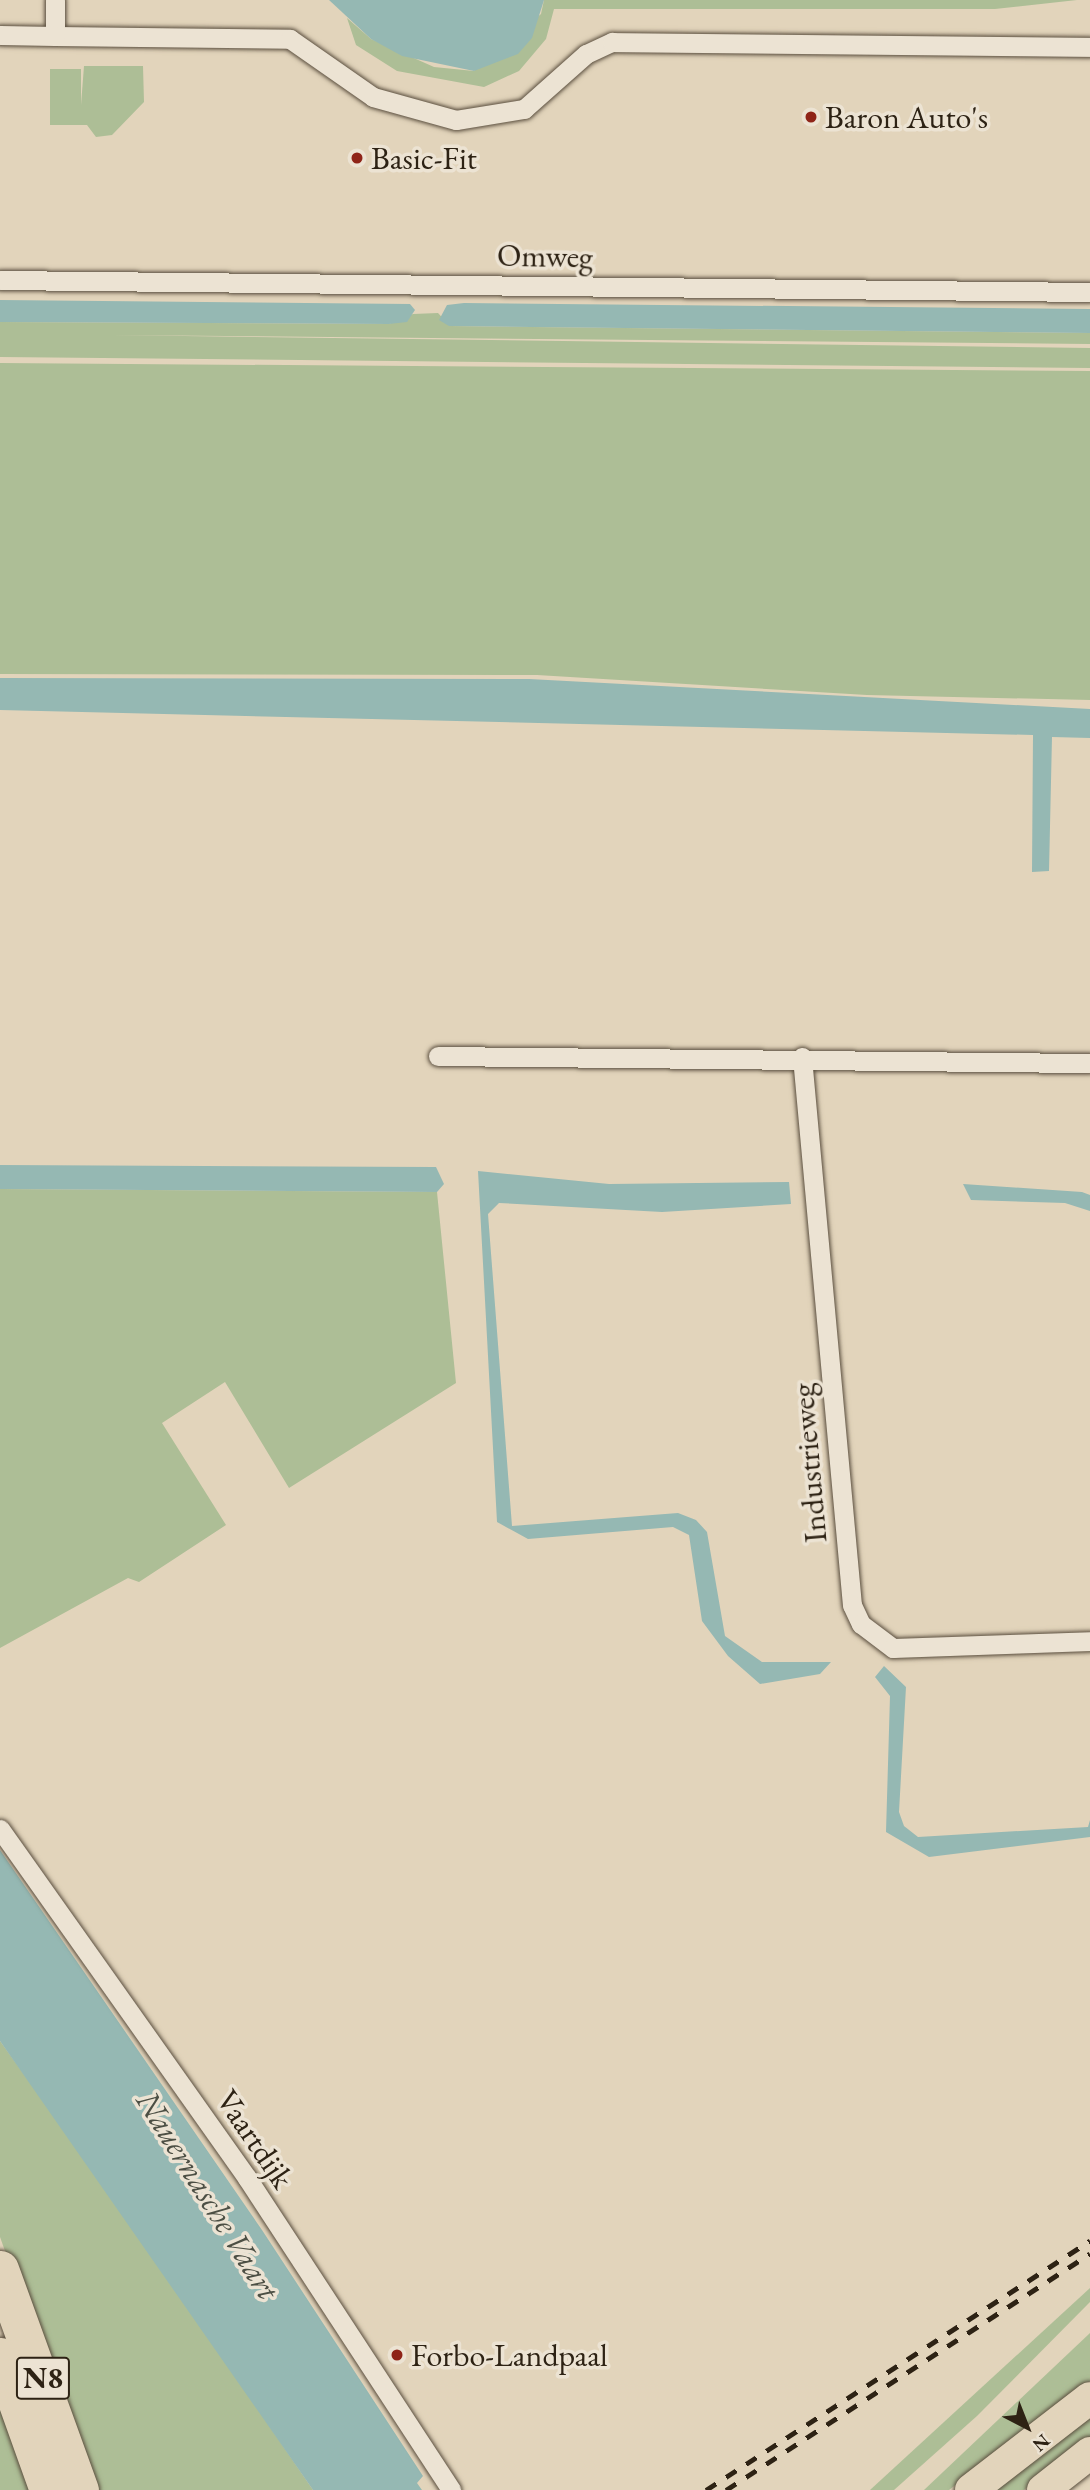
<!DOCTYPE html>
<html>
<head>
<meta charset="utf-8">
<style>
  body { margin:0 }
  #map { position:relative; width:1090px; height:2490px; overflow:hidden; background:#e2d4bb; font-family:"EB Garamond",serif }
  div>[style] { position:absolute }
  .green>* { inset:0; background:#adbe96 }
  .water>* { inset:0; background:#95b8b3 }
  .roads { filter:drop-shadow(0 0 2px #5a4e3e) drop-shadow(0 0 2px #5a4e3e) }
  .street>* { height:19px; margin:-9.5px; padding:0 9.5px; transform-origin:9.5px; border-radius:9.5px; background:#ece3d3 }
  .primary>* { height:32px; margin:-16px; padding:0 16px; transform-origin:16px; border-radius:16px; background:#e2d4bb }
  .highway>* { height:37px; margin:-18.5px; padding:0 18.5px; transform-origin:18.5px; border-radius:18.5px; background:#e2d4bb }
  .rail>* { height:5px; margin-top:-2.5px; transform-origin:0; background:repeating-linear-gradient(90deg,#2d2214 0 12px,transparent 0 24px) }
  .dots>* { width:19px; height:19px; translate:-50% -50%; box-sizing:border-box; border:4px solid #ece3d3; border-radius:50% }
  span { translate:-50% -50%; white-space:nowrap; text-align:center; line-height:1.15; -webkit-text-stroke:7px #ece3d3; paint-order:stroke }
  .shield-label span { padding:2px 5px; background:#ece3d3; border:2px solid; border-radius:5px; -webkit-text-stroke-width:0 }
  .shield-label { font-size:30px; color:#2d2214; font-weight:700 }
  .poi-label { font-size:32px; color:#2d2214 }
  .left { translate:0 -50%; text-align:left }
  .street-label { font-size:32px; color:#2d2214 }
  .water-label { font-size:33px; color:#4c4f44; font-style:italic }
  .north { position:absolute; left:992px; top:2392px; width:70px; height:70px; -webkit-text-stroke:5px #ece3d3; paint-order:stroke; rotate:138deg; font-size:19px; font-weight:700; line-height:28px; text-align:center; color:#2d2214 }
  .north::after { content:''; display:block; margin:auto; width:24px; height:32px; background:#2d2214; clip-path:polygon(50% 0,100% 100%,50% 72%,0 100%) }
</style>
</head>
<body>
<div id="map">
  <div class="green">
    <div style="clip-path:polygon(544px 0,1077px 0,995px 9px,554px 9px,546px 39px,519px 71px,484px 87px,397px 71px,356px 45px,347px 18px,371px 39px,434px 67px,474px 71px,541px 14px)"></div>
    <div style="clip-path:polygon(84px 66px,143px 66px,144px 102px,112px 135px,96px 137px,87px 125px,50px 125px,50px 69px,81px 69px,81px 105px)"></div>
    <div style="clip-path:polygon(438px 313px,450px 326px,1090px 333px,1090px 344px,110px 335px,1090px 348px,1090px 368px,0 357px,0 322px,389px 324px,413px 314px)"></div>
    <div style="clip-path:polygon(0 363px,1090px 371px,1090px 700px,867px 695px,537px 675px,0 674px)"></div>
    <div style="clip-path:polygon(0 1189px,437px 1192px,456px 1383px,289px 1488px,225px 1382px,162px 1423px,226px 1525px,139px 1582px,128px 1578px,0 1648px)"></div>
    <div style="clip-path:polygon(0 2041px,123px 2212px,313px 2490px,91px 2490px,0 2237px)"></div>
    <div style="clip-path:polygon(1090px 2288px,1090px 2302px,977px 2416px,894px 2490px,870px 2490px)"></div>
    <div style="clip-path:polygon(1090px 2333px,1090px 2381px,949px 2490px,924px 2490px)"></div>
    <div style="clip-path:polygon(0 2403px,29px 2490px,0 2490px)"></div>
    <div style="clip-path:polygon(1090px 2408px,1090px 2438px,1024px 2490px,987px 2490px)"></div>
  </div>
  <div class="water">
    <div style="clip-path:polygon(329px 0,544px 0,532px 38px,518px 54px,474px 71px,402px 56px,371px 39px)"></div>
    <div style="clip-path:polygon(0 300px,410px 304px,415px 310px,407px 322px,389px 324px,0 322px)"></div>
    <div style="clip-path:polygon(464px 303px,1090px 309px,1090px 333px,449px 326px,439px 320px,447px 305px)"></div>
    <div style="clip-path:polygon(0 678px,529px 679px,1090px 709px,1090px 738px,1052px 737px,1049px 871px,1032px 872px,1033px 735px,0 710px)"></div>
    <div style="clip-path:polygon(0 1165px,436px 1167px,444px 1184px,437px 1192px,0 1189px)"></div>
    <div style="clip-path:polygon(478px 1171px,609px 1184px,789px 1182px,791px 1204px,662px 1212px,499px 1203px,488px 1214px,512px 1526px,678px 1513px,696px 1520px,707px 1532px,725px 1636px,762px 1662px,831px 1662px,820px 1674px,760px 1684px,728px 1656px,702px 1621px,689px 1535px,673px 1527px,528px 1539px,497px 1522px)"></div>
    <div style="clip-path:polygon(963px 1184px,1082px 1192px,1090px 1195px,1090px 1211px,1065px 1203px,971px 1200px)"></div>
    <div style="clip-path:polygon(884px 1666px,906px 1687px,899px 1812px,904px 1826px,918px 1837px,1088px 1827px,1090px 1820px,1090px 1837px,929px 1857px,886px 1832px,890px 1696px,875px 1677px)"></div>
    <div style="clip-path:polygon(0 1850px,262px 2230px,423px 2476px,417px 2483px,422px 2490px,313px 2490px,0 2041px)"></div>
  </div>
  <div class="roads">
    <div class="street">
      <div style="left:55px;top:0;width:36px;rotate:90deg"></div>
      <div style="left:55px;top:36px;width:235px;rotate:0.7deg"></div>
      <div style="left:290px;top:39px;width:101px;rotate:34.9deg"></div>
      <div style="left:373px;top:97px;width:86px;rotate:15.5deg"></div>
      <div style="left:456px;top:120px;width:69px;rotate:-9.2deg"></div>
      <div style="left:524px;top:109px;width:83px;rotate:-41.6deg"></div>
      <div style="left:586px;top:54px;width:29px;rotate:-25deg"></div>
      <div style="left:612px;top:42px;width:478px;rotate:0.6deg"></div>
      <div style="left:0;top:35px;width:55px;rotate:1deg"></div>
      <div style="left:0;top:280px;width:1090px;rotate:0.63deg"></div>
      <div style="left:438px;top:1056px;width:652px;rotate:0.62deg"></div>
      <div style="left:802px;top:1057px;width:550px;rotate:84.79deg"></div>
      <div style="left:852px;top:1605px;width:21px;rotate:65deg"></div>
      <div style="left:861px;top:1624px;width:40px;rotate:37deg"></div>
      <div style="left:893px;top:1648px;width:197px;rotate:-2deg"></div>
      <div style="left:0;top:1829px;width:428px;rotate:54.7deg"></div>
      <div style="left:247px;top:2178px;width:373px;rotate:56.8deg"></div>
    </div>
    <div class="primary">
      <div style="left:971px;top:2490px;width:150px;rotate:-37.7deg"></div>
      <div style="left:1043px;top:2490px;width:60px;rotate:-38.2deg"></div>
    </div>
    <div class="highway">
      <div style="left:0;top:2269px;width:235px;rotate:70.1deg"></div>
      <div style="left:0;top:2356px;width:142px;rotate:70.3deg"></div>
    </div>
  </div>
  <div class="rail">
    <div style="left:706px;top:2490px;width:458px;rotate:-33deg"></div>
    <div style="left:726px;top:2490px;width:434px;rotate:-33deg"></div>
  </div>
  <div class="dots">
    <div style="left:811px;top:117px;background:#8f2418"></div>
    <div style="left:357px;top:158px;background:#8f2418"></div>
    <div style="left:397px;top:2355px;background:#8f2418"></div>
  </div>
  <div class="shield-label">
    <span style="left:43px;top:2378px">N8</span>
  </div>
  <div class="poi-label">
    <span class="left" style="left:825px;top:117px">Baron Auto's</span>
    <span class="left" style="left:371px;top:158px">Basic-Fit</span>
    <span class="left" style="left:411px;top:2355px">Forbo-Landpaal</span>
  </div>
  <div class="street-label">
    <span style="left:545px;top:256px;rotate:1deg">Omweg</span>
    <span style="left:809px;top:1463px;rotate:-95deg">Industrieweg</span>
    <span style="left:255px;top:2139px;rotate:56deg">Vaartdijk</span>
  </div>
  <div class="water-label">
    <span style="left:208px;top:2195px;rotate:58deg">Nauernasche Vaart</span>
  </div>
  <div class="north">N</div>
</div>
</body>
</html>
